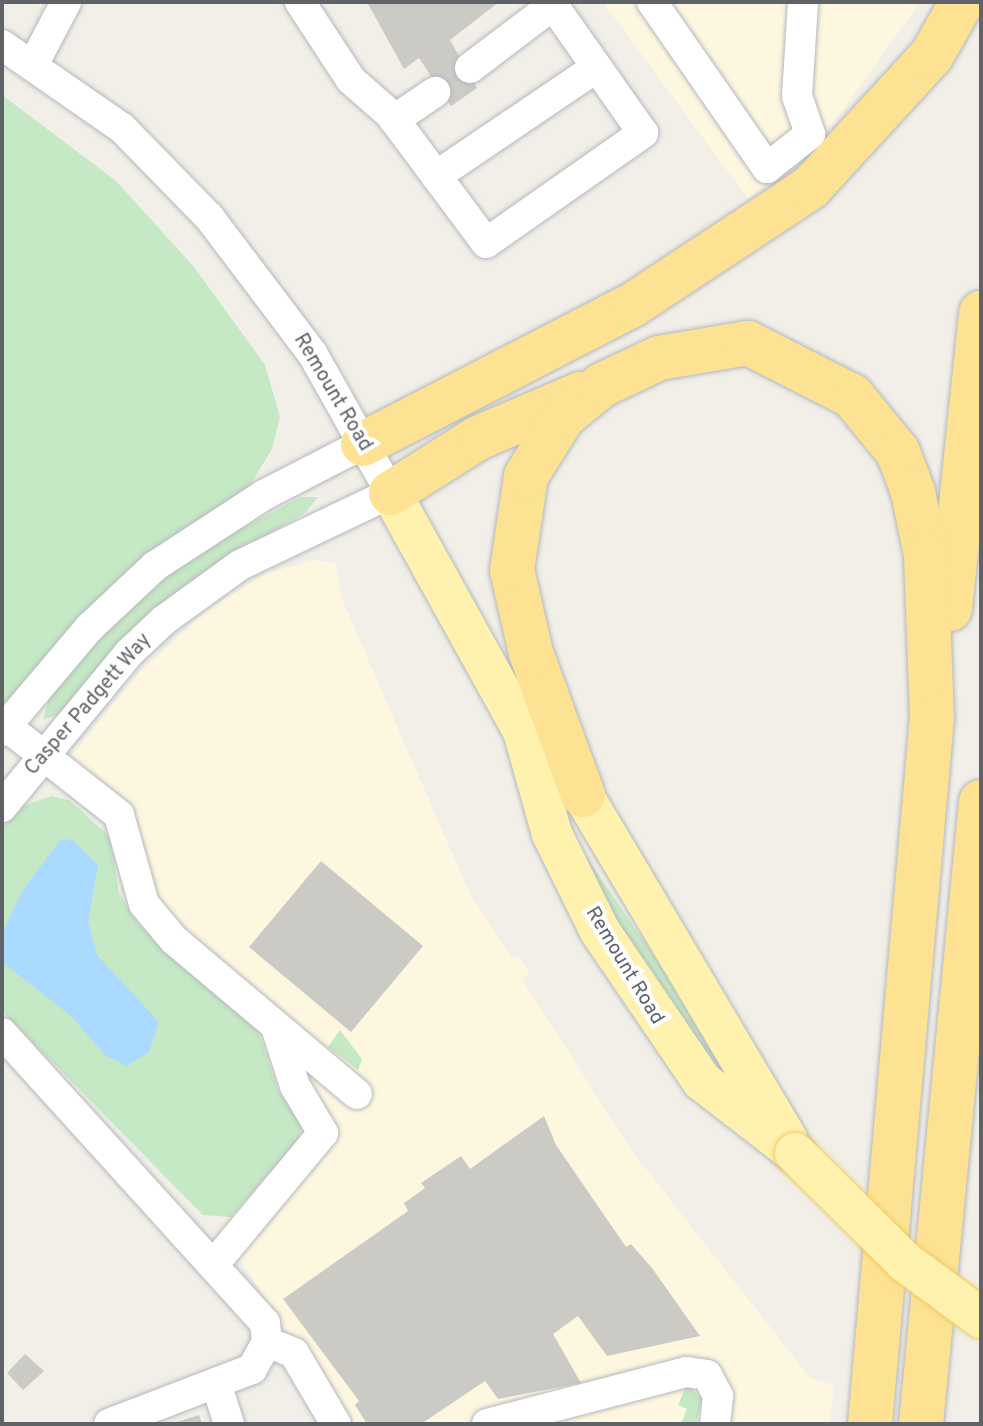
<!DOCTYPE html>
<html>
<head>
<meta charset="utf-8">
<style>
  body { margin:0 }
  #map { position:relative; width:983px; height:1426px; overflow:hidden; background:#f1efe8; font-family:Overpass,sans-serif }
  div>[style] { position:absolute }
  .commercial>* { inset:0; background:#fef7e0 }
  .green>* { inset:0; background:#c5e8c5 }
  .water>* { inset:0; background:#aadaff }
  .building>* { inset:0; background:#cccac5 }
  .minor-tunnel>* { height:30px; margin-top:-15px; transform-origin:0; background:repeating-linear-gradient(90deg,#ccccc8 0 30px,transparent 0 45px) }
  .roads { filter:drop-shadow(0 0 2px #b5b8bc) drop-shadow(0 0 2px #b5b8bc) }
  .minor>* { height:30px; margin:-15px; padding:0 15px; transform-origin:15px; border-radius:15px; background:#fff }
  .major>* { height:40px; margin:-20px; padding:0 20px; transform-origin:20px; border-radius:20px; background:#fff2af }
  .highway>* { height:44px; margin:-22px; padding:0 22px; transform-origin:22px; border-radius:22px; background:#fde293 }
  .bridges { filter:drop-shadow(0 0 2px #f2c960) drop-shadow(0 0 2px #f2c960) }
  .major-bridge>* { height:40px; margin:-20px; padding:0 20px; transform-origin:20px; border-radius:20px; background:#fff2af }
  span { translate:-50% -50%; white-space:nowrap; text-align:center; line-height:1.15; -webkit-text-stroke:8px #fff; paint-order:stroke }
  .street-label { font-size:20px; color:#5f6368 }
  .frame { position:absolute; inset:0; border:4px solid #5f6368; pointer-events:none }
</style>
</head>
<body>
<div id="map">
  <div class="commercial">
    <div style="clip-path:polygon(603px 2px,920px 2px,832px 125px,748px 199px)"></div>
    <div style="clip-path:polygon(314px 560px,336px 563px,343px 602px,469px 892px,512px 958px,519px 956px,529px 972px,523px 981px,632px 1151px,810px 1378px,834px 1385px,829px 1424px,347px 1424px,220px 1229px,317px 1118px,276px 1025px,174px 940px,125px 831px,59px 770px,138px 674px,207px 610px,265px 574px)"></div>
  </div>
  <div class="green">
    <div style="clip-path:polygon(2px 95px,116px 181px,194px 267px,265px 365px,280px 417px,272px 449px,250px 485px,123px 575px,2px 706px)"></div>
    <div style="clip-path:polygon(300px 497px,318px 497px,305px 513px,226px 558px,146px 616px,60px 715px,43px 719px,50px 696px,119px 616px,190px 557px)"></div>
    <div style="clip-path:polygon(51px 796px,69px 800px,110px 837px,119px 893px,138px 924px,257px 1027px,279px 1093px,302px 1121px,299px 1139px,231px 1217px,203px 1215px,2px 1011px,2px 828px,20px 807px)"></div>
    <div style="clip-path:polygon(587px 858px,733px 1072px,754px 1115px,647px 974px,586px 870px)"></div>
    <div style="clip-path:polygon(340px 1030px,362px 1059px,358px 1070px,328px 1047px)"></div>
    <div style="clip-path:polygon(687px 1384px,702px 1399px,696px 1424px,681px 1424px,687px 1409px,678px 1405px)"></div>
  </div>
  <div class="water">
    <div style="clip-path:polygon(61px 839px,73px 840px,98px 865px,88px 922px,97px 955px,159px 1022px,149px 1052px,126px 1066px,105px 1055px,71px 1016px,2px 962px,2px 934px,23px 890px)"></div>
  </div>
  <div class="building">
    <div style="clip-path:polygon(367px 2px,499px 2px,450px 40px,477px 88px,451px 106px,419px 58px,404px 69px)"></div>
    <div style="clip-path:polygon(321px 861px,423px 946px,351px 1032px,249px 947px)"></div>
    <div style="clip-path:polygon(544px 1116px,556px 1145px,626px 1247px,631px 1244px,652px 1268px,700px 1336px,607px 1356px,578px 1316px,553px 1334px,581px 1383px,498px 1399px,485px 1381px,421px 1424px,367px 1424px,355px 1405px,359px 1401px,283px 1299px,408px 1211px,404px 1203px,425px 1188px,421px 1183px,461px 1156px,470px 1169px)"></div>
    <div style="clip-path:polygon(25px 1354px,44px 1371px,23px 1390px,7px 1373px)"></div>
    <div style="clip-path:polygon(199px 1415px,202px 1424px,173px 1424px,173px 1423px)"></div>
  </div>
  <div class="minor-tunnel">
    <div style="left:435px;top:92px;width:42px;rotate:-34.4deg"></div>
  </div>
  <div class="roads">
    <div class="minor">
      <div style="left:300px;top:2px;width:93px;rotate:56.8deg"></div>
      <div style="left:351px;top:80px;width:52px;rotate:41.1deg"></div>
      <div style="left:390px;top:114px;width:161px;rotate:53.3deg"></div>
      <div style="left:486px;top:243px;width:192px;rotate:-35deg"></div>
      <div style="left:643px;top:133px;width:160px;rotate:-125.1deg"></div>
      <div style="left:652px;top:2px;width:202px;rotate:55.3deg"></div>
      <div style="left:767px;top:168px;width:55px;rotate:-38.3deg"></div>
      <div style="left:810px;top:134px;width:40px;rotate:-108.9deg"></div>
      <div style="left:797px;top:96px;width:94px;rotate:-86.3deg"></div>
      <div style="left:2px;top:45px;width:146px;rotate:34.7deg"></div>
      <div style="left:122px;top:128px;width:124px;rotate:45.7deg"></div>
      <div style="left:209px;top:217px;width:171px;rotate:52.9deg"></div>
      <div style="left:312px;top:353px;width:161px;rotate:60.6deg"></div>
      <div style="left:391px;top:493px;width:167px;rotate:154.5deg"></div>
      <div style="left:240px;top:565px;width:94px;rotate:144.1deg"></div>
      <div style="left:164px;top:620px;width:48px;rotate:136.7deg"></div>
      <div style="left:129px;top:653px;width:200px;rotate:129.5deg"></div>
      <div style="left:34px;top:63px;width:69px;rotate:-62.3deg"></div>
      <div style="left:470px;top:68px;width:104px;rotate:-37.2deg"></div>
      <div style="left:394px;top:120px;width:50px;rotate:-34.3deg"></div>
      <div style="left:436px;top:176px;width:194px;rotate:-34.1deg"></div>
      <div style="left:6px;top:726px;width:144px;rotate:38.2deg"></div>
      <div style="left:119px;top:815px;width:92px;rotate:74.3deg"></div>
      <div style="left:144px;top:904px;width:47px;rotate:50.2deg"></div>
      <div style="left:174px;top:940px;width:239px;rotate:40.1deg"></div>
      <div style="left:2px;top:731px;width:135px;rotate:-49.8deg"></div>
      <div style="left:89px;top:628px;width:91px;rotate:-43.2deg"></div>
      <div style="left:155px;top:566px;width:130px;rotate:-33.1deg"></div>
      <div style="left:264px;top:495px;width:111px;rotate:-27.3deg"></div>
      <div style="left:2px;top:1033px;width:391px;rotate:47.8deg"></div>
      <div style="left:265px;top:1323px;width:19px;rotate:84deg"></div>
      <div style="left:267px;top:1342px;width:31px;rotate:119deg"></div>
      <div style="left:252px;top:1369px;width:153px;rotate:159deg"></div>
      <div style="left:215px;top:1263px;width:169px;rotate:-50.3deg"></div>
      <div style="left:323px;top:1133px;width:55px;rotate:-120.8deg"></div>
      <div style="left:295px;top:1086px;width:62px;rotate:-107.9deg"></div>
      <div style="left:267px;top:1342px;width:29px;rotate:22deg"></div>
      <div style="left:294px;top:1353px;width:82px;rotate:59.4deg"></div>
      <div style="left:216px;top:1383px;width:43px;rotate:72.4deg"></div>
      <div style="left:487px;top:1424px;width:206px;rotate:-14.6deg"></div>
      <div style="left:686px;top:1372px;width:21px;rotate:8deg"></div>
      <div style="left:707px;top:1375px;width:24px;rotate:62deg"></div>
      <div style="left:718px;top:1396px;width:28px;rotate:96deg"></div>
    </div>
    <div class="major">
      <div style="left:391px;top:493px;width:272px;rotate:61deg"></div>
      <div style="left:523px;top:731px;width:107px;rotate:74.3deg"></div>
      <div style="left:552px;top:834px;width:108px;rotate:63.7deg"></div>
      <div style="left:600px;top:931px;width:181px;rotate:55.8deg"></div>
      <div style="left:702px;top:1081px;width:118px;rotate:37.7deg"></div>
      <div style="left:562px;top:772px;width:31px;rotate:48deg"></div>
      <div style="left:583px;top:795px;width:400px;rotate:59.3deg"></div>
    </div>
    <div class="highway">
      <div style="left:363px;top:444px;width:305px;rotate:-27.3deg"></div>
      <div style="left:634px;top:304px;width:211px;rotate:-33.4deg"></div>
      <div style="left:810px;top:188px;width:180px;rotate:-47.5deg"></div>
      <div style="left:932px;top:55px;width:61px;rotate:-60.5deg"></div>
      <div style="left:391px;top:493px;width:103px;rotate:-32.3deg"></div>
      <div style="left:478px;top:438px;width:111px;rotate:-23.3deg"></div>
      <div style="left:950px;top:609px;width:298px;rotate:-84deg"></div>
      <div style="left:583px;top:795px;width:151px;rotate:-110.1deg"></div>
      <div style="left:531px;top:653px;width:85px;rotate:-102.9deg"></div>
      <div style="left:512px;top:570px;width:95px;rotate:-81.5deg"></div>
      <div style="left:526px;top:476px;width:70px;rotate:-57.9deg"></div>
      <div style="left:563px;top:417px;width:50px;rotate:-39.4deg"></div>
      <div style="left:602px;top:385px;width:63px;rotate:-25.3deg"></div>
      <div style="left:659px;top:358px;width:90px;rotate:-9.6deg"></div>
      <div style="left:748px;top:343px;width:117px;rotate:27deg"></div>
      <div style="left:852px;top:396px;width:72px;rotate:50.6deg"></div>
      <div style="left:898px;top:452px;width:43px;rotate:69.4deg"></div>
      <div style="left:913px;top:492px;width:64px;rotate:78.3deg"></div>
      <div style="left:926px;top:555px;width:162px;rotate:87.9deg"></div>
      <div style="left:932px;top:717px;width:710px;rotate:95.01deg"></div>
      <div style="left:921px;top:1424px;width:625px;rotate:-84.49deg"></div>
    </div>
  </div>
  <div class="bridges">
    <div class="major-bridge">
      <div style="left:795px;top:1153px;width:155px;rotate:44.7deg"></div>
      <div style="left:905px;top:1262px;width:94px;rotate:36.4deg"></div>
    </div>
  </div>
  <div class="street-label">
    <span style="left:332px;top:393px;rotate:59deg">Remount Road</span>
    <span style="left:89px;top:705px;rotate:-49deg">Casper Padgett Way</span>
    <span style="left:624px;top:966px;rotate:59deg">Remount Road</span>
  </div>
  <div class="frame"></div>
</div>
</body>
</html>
